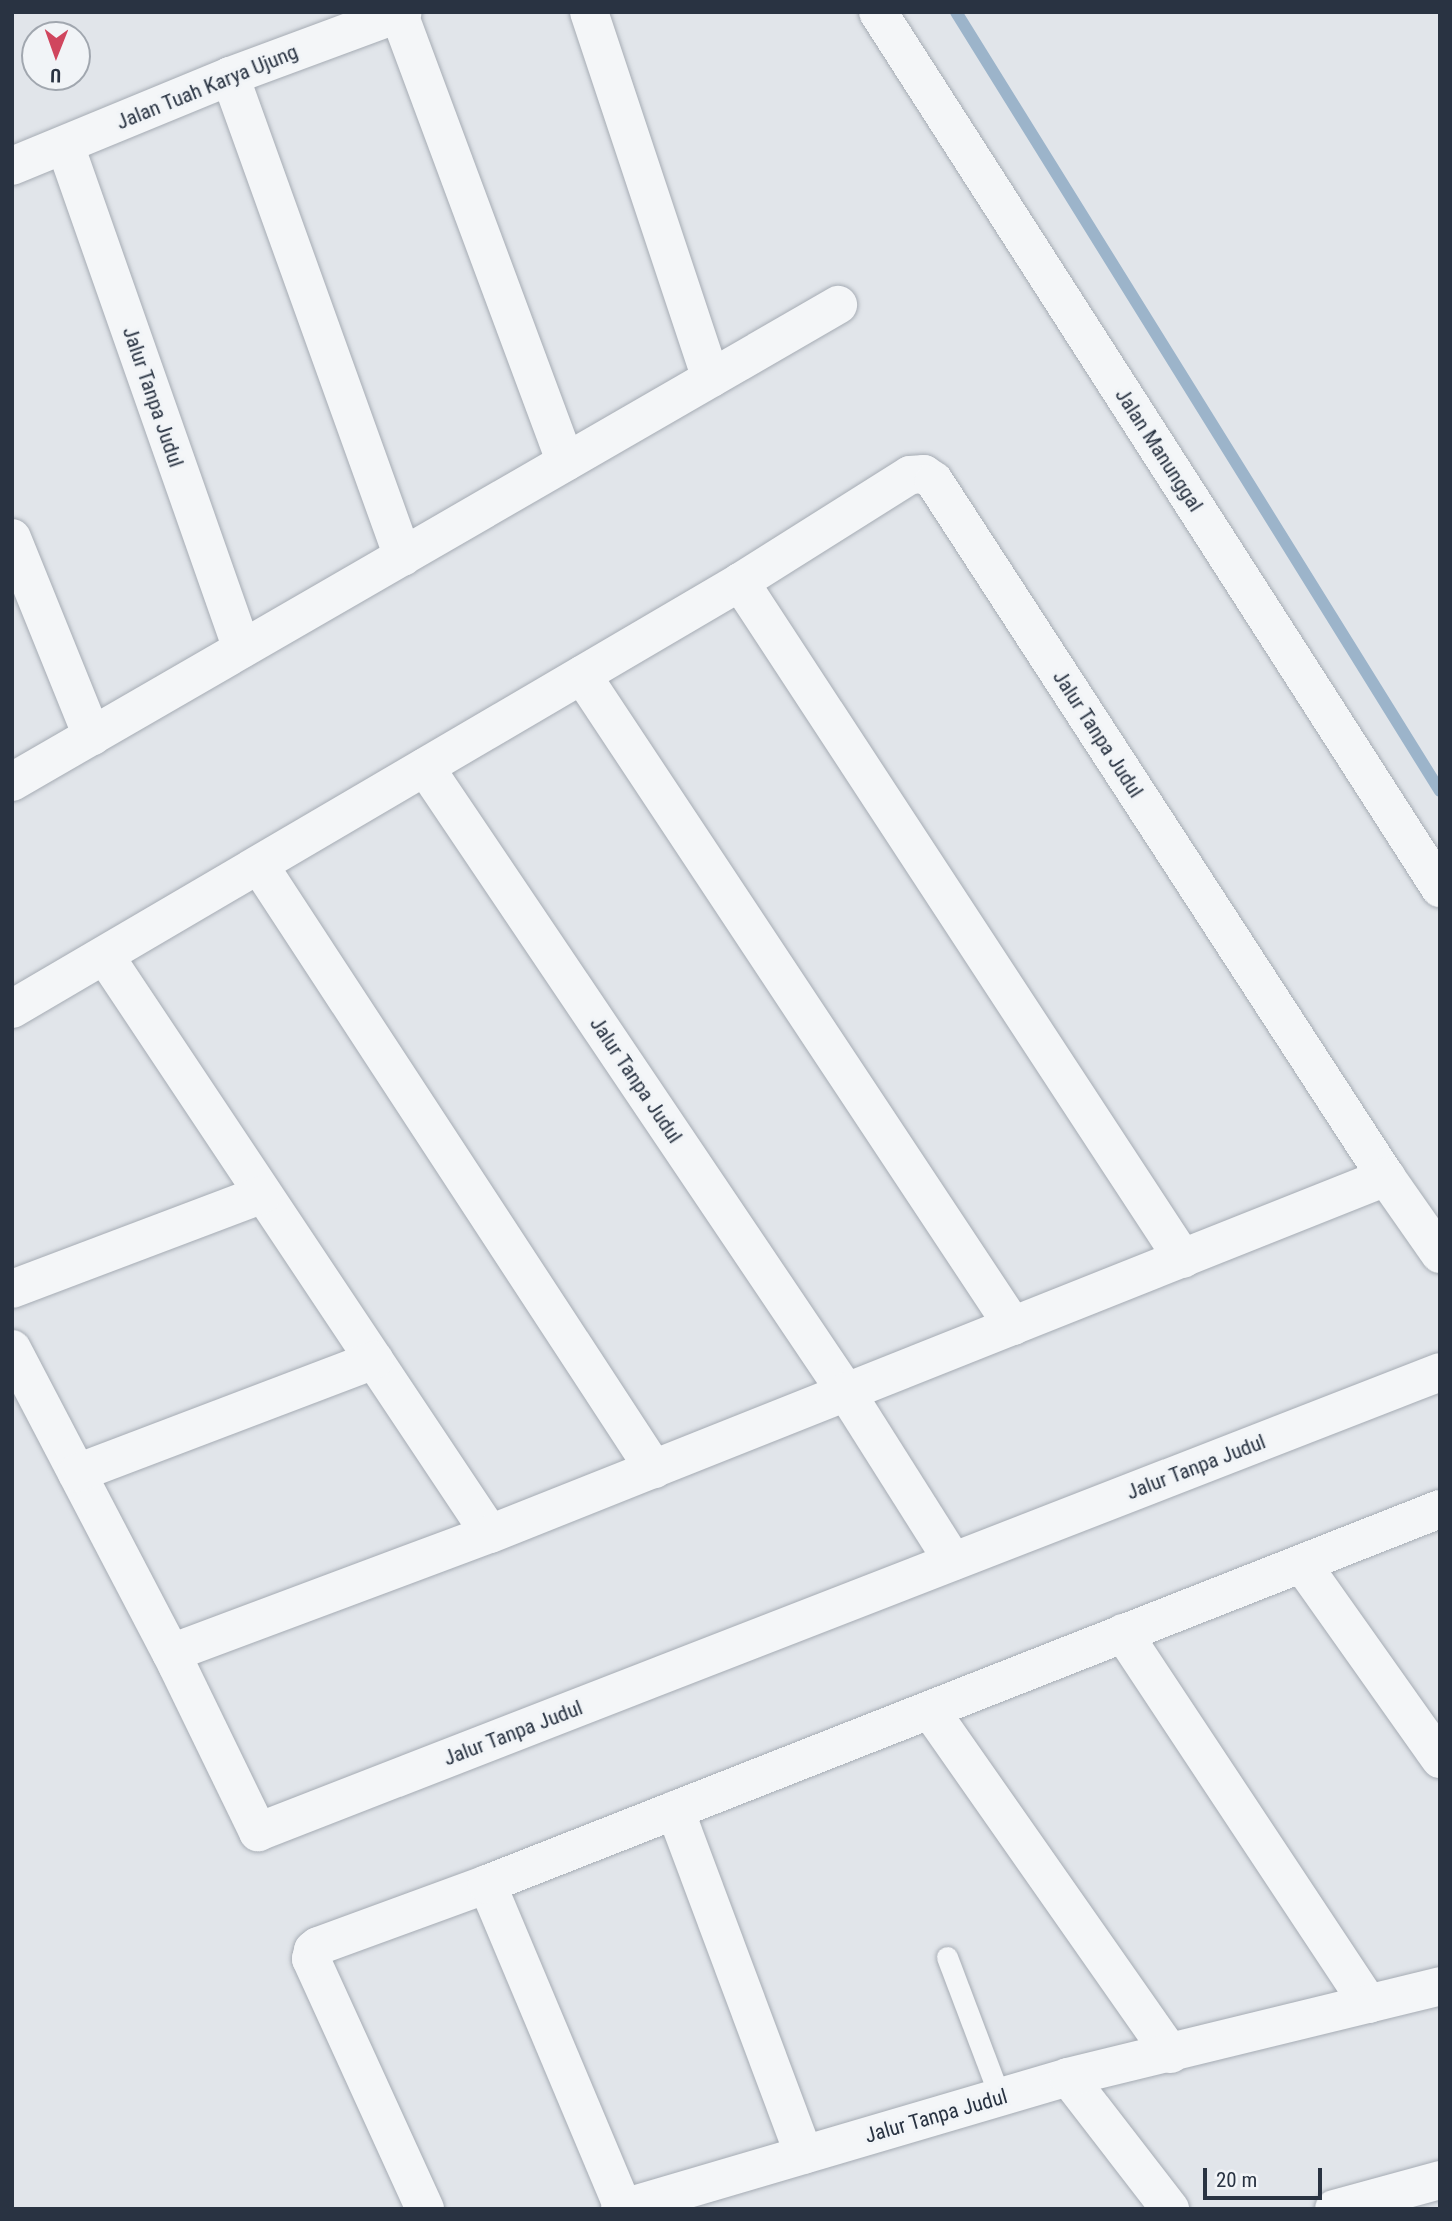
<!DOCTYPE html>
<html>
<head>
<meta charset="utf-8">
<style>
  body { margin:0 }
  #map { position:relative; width:1452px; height:2221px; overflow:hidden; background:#e1e5ea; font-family:"Roboto Condensed",sans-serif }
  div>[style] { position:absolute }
  .stream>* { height:12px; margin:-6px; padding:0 6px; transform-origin:6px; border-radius:6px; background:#9cb4ca }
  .roads { filter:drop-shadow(0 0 2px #a6acb4) drop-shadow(0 0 2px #a6acb4) }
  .service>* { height:21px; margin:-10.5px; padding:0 10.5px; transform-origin:10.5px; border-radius:10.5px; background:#f4f6f8 }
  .minor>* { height:38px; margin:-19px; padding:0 19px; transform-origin:19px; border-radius:19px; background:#f4f6f8 }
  span { translate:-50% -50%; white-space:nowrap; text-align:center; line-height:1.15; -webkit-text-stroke:6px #f1f4f7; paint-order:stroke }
  .street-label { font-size:21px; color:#293342 }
  .frame { position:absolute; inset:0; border:14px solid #293342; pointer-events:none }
  .north { position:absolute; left:21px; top:21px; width:70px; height:70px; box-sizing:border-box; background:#f1f4f7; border:2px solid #a1a7af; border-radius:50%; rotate:181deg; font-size:19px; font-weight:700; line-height:28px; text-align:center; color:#293342 }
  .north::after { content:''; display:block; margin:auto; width:24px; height:32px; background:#d0465e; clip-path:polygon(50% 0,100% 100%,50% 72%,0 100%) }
  .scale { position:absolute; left:1203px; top:2168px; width:119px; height:32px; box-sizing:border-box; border:4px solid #293342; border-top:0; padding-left:9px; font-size:21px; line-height:24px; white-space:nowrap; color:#293342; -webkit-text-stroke:5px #f1f4f7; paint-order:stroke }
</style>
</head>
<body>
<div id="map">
  <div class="stream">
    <div style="left:956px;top:12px;width:917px;rotate:58.15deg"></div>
  </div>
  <div class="roads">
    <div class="service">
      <div style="left:947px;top:1957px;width:150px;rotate:69.3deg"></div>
    </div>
    <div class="minor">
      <div style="left:589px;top:12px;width:386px;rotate:71.6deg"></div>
      <div style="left:878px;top:12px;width:1041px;rotate:57.32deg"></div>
      <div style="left:399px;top:14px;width:478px;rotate:69.6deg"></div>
      <div style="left:230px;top:76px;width:511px;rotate:70.22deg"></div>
      <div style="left:65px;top:145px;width:534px;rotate:70.65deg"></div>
      <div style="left:12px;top:166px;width:236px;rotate:-22.4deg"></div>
      <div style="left:230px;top:76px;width:184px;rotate:-20.3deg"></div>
      <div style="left:12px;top:538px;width:214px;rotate:68deg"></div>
      <div style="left:740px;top:582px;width:809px;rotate:56.8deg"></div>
      <div style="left:582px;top:675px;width:781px;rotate:56.49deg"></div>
      <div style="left:425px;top:767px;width:754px;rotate:56.04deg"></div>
      <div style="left:846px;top:1392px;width:200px;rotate:57.7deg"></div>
      <div style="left:12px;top:782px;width:954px;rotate:-30.01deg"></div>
      <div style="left:259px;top:865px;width:722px;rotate:56.82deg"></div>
      <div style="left:105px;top:956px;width:694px;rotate:56.33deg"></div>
      <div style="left:12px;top:1009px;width:844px;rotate:-30.39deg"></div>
      <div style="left:740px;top:582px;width:201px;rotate:-32.2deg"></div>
      <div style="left:910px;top:475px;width:14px;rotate:-4deg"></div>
      <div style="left:924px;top:474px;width:12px;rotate:35deg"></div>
      <div style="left:934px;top:481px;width:830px;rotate:57deg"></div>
      <div style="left:1386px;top:1177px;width:94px;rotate:55deg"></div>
      <div style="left:12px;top:1289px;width:268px;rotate:-20.7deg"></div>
      <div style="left:12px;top:1349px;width:356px;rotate:62.4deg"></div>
      <div style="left:177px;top:1665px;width:186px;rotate:64.1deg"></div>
      <div style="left:258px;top:1832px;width:1268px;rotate:-21.26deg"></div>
      <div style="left:77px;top:1473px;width:318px;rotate:-20.8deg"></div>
      <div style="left:1302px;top:1564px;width:239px;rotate:54.7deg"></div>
      <div style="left:1123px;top:1633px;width:445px;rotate:56.5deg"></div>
      <div style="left:171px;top:1653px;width:340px;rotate:-20.5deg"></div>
      <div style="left:490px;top:1534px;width:965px;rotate:-21.72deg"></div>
      <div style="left:930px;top:1710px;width:420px;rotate:55deg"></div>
      <div style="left:675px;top:1810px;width:368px;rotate:69.5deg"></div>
      <div style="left:487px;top:1884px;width:351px;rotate:67.2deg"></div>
      <div style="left:1068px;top:2077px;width:167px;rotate:52.3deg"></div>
      <div style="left:425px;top:2209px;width:275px;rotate:-114.5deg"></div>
      <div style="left:311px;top:1959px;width:9px;rotate:-77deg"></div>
      <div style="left:313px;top:1950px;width:6px;rotate:-39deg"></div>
      <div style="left:318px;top:1946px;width:180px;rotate:-20.1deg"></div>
      <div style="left:487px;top:1884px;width:1024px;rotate:-21.48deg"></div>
      <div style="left:620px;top:2209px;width:467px;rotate:-16.4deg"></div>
      <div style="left:1068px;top:2077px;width:383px;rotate:-13.7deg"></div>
      <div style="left:1334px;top:2209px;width:110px;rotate:-15.3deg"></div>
    </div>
  </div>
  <div class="street-label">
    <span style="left:207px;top:87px;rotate:-22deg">Jalan Tuah Karya Ujung</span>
    <span style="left:153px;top:397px;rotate:71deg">Jalur Tanpa Judul</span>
    <span style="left:1159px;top:450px;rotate:57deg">Jalan Manunggal</span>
    <span style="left:1098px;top:734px;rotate:57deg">Jalur Tanpa Judul</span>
    <span style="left:636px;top:1080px;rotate:56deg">Jalur Tanpa Judul</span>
    <span style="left:1196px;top:1467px;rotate:-21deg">Jalur Tanpa Judul</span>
    <span style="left:513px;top:1733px;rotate:-21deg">Jalur Tanpa Judul</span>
    <span style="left:936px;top:2116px;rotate:-16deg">Jalur Tanpa Judul</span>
  </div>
  <div class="frame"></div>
  <div class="north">U</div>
  <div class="scale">20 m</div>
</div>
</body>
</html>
